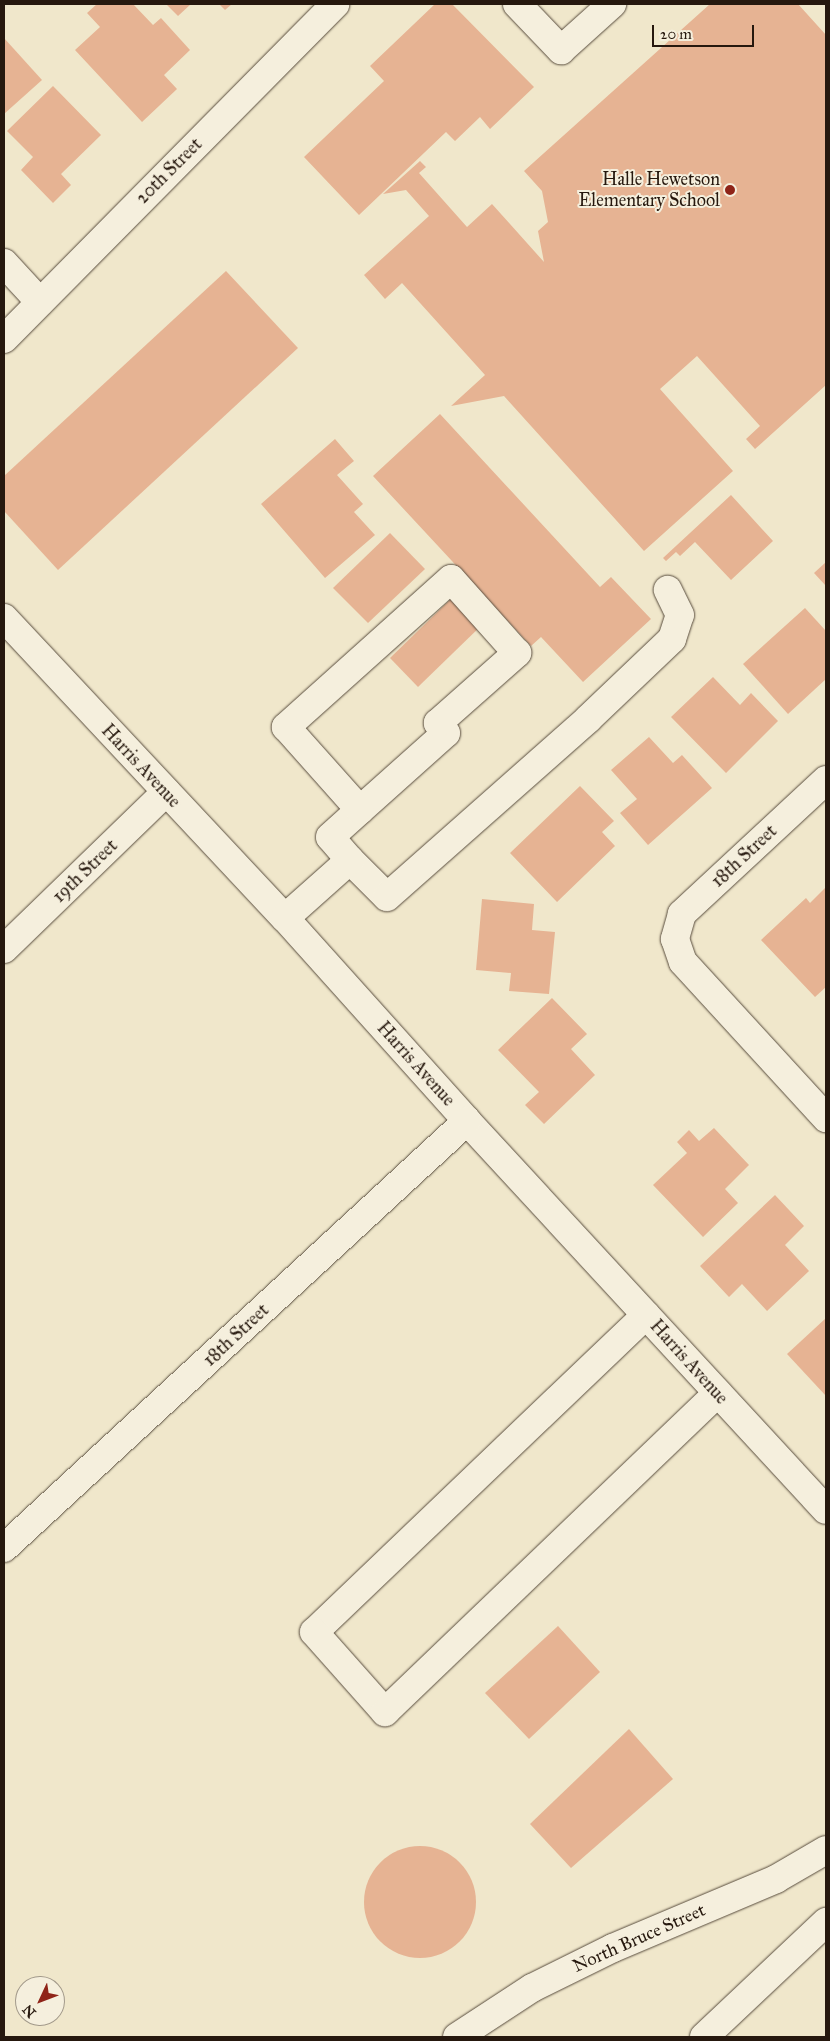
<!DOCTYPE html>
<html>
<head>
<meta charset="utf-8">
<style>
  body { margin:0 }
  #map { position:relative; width:830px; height:2041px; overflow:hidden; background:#f0e7cb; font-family:"IM FELL Great Primer",serif }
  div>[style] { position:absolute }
  .building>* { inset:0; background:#e6b393 }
  .round { border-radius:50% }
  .roads { filter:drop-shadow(0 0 1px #584c3d) drop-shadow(0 0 1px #584c3d) }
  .minor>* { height:28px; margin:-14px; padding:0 14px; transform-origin:14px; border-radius:14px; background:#f5efdd }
  .dots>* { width:14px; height:14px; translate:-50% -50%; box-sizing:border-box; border:2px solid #f5efdd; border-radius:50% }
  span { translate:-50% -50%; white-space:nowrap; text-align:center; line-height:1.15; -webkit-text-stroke:4px #f5efdd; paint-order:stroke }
  .street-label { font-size:18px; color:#26180e }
  .poi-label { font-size:18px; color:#26180e }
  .right { translate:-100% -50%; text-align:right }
  .frame { position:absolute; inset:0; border:5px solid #26180e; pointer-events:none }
  .north { position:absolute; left:15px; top:1976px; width:50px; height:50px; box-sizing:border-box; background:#f5efdd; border:1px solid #a2998a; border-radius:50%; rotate:227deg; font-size:14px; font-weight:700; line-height:20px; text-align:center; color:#26180e }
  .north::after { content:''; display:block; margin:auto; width:18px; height:22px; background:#8f2418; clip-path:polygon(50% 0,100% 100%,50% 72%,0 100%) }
  .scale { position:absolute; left:652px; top:25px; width:102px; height:22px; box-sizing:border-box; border:2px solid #26180e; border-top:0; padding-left:6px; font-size:15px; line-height:18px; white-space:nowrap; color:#26180e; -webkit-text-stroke:4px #f5efdd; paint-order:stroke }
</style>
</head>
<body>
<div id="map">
  <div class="building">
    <div style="clip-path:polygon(97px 4px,133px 4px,153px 25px,161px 18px,190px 50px,164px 75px,177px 89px,142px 122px,75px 50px,100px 27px,87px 13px)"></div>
    <div style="clip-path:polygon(166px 4px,191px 4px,178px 16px)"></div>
    <div style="clip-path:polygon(219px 4px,232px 4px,225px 10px)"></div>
    <div style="clip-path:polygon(435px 4px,452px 4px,534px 87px,490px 129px,480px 117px,455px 141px,446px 132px,359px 215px,304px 157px,384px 81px,370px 66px)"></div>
    <div style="clip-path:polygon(710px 4px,798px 4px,826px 35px,826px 385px,755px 449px,746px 439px,760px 426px,697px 356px,660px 389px,733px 471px,644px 551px,504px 396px,451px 406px,485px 375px,402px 283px,385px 299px,364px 275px,429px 216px,406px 190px,383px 194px,420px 161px,426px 167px,419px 173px,467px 227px,492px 204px,544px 262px,538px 231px,548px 222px,542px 191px,524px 171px)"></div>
    <div style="clip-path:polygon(4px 38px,42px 80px,4px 114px)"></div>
    <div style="clip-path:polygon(53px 86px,101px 135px,61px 174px,71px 185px,53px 203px,21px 170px,33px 157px,7px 131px)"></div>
    <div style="clip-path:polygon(226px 271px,298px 348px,58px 570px,4px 511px,4px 476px)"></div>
    <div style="clip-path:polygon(440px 414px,600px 587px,611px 577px,651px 619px,583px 682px,541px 637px,531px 646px,373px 476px)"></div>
    <div style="clip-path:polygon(335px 439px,354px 461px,337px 475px,363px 504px,354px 512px,375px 535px,325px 578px,261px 504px)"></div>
    <div style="clip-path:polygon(731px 495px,773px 541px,731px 580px,695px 542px,680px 556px,676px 552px,666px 561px,663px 558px)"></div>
    <div style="clip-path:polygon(390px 533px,425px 569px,368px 623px,333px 588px)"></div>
    <div style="clip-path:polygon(826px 562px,826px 586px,814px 573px)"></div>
    <div style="clip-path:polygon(457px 593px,485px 622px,418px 687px,390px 658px)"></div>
    <div style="clip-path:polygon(805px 608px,826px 631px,826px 679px,788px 714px,743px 664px)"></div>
    <div style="clip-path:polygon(713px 677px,740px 705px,751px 693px,778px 721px,726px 773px,671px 717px)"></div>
    <div style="clip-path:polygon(649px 737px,673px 763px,682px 755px,712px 788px,648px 845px,620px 813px,637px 799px,611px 770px)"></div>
    <div style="clip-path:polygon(580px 786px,614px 821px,602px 832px,615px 846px,557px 902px,510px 853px)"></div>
    <div style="clip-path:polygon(826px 887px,826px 987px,815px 997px,761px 940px,806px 898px,810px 903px)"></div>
    <div style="clip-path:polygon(482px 899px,534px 904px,532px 930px,555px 932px,549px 994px,509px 991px,511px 973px,476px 970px)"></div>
    <div style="clip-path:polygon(552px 998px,587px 1034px,571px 1049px,595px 1075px,544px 1124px,525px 1105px,539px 1092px,498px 1050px)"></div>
    <div style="clip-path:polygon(714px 1128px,749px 1165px,725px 1189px,738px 1203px,703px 1237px,653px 1185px,687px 1153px,677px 1142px,689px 1130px,699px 1141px)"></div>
    <div style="clip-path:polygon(775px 1195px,804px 1226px,785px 1245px,809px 1271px,767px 1311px,742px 1284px,729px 1297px,700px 1266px)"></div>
    <div style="clip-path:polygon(826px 1318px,826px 1396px,787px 1354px)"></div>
    <div style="clip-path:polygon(558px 1626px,600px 1672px,529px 1739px,485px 1693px)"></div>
    <div style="clip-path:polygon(629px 1729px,673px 1779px,571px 1868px,530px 1824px)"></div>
    <div class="round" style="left:364px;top:1846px;width:112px;height:112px"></div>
  </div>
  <div class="roads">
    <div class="minor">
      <div style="left:517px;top:4px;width:64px;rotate:46.3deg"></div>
      <div style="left:561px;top:50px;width:69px;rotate:-42deg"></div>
      <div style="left:4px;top:263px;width:53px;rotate:47.3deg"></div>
      <div style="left:4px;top:339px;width:471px;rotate:-45.3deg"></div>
      <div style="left:4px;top:618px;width:411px;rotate:46.9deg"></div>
      <div style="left:285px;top:918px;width:273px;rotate:48.1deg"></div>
      <div style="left:467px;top:1121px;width:529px;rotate:47.3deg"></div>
      <div style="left:826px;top:780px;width:197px;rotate:137.1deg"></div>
      <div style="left:682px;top:914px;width:26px;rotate:106deg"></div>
      <div style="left:675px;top:939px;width:24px;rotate:71deg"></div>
      <div style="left:683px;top:962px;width:212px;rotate:47.5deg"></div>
      <div style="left:350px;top:860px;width:52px;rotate:45deg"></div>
      <div style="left:387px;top:897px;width:268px;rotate:-41.5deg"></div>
      <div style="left:588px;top:719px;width:116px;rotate:-43.6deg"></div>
      <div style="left:672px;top:639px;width:25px;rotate:-72deg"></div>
      <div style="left:680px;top:615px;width:28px;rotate:-116deg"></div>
      <div style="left:285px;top:918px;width:87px;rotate:-41.7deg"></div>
      <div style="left:350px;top:860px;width:30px;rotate:-131deg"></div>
      <div style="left:330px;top:837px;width:40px;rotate:-42deg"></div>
      <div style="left:360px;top:810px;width:115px;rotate:-41.8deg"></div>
      <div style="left:446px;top:733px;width:13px;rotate:-129deg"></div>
      <div style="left:438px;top:723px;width:106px;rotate:-41.5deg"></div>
      <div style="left:517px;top:653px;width:99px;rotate:-131.7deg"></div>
      <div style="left:451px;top:579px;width:222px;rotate:138.1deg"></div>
      <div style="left:286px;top:727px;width:111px;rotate:48.3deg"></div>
      <div style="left:4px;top:949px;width:226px;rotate:-44.1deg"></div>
      <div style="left:646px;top:1315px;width:459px;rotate:136.3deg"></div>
      <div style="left:314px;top:1632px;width:107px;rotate:48.4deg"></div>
      <div style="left:385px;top:1712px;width:461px;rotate:-43.8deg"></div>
      <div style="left:4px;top:1548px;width:630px;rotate:-42.68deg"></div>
      <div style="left:457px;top:2037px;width:90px;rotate:-33.2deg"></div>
      <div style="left:532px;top:1988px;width:90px;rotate:-26.3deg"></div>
      <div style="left:613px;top:1948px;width:177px;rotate:-22.9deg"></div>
      <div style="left:776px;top:1879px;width:58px;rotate:-30.1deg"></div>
      <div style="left:704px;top:2037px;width:168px;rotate:-43.3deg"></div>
    </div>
  </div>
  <div class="dots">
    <div style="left:730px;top:190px;background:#8f2418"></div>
  </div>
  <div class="street-label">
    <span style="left:169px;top:171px;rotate:-45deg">20th Street</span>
    <span style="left:141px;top:766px;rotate:47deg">Harris Avenue</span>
    <span style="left:744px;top:856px;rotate:-43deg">18th Street</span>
    <span style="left:85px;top:871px;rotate:-44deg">19th Street</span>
    <span style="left:416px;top:1064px;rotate:48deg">Harris Avenue</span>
    <span style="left:236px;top:1335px;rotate:-43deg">18th Street</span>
    <span style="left:689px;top:1362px;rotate:48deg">Harris Avenue</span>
    <span style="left:639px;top:1938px;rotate:-24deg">North Bruce Street</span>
  </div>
  <div class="poi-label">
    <span class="right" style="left:720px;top:190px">Halle Hewetson<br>Elementary School</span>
  </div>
  <div class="frame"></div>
  <div class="north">N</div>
  <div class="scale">20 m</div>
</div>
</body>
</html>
